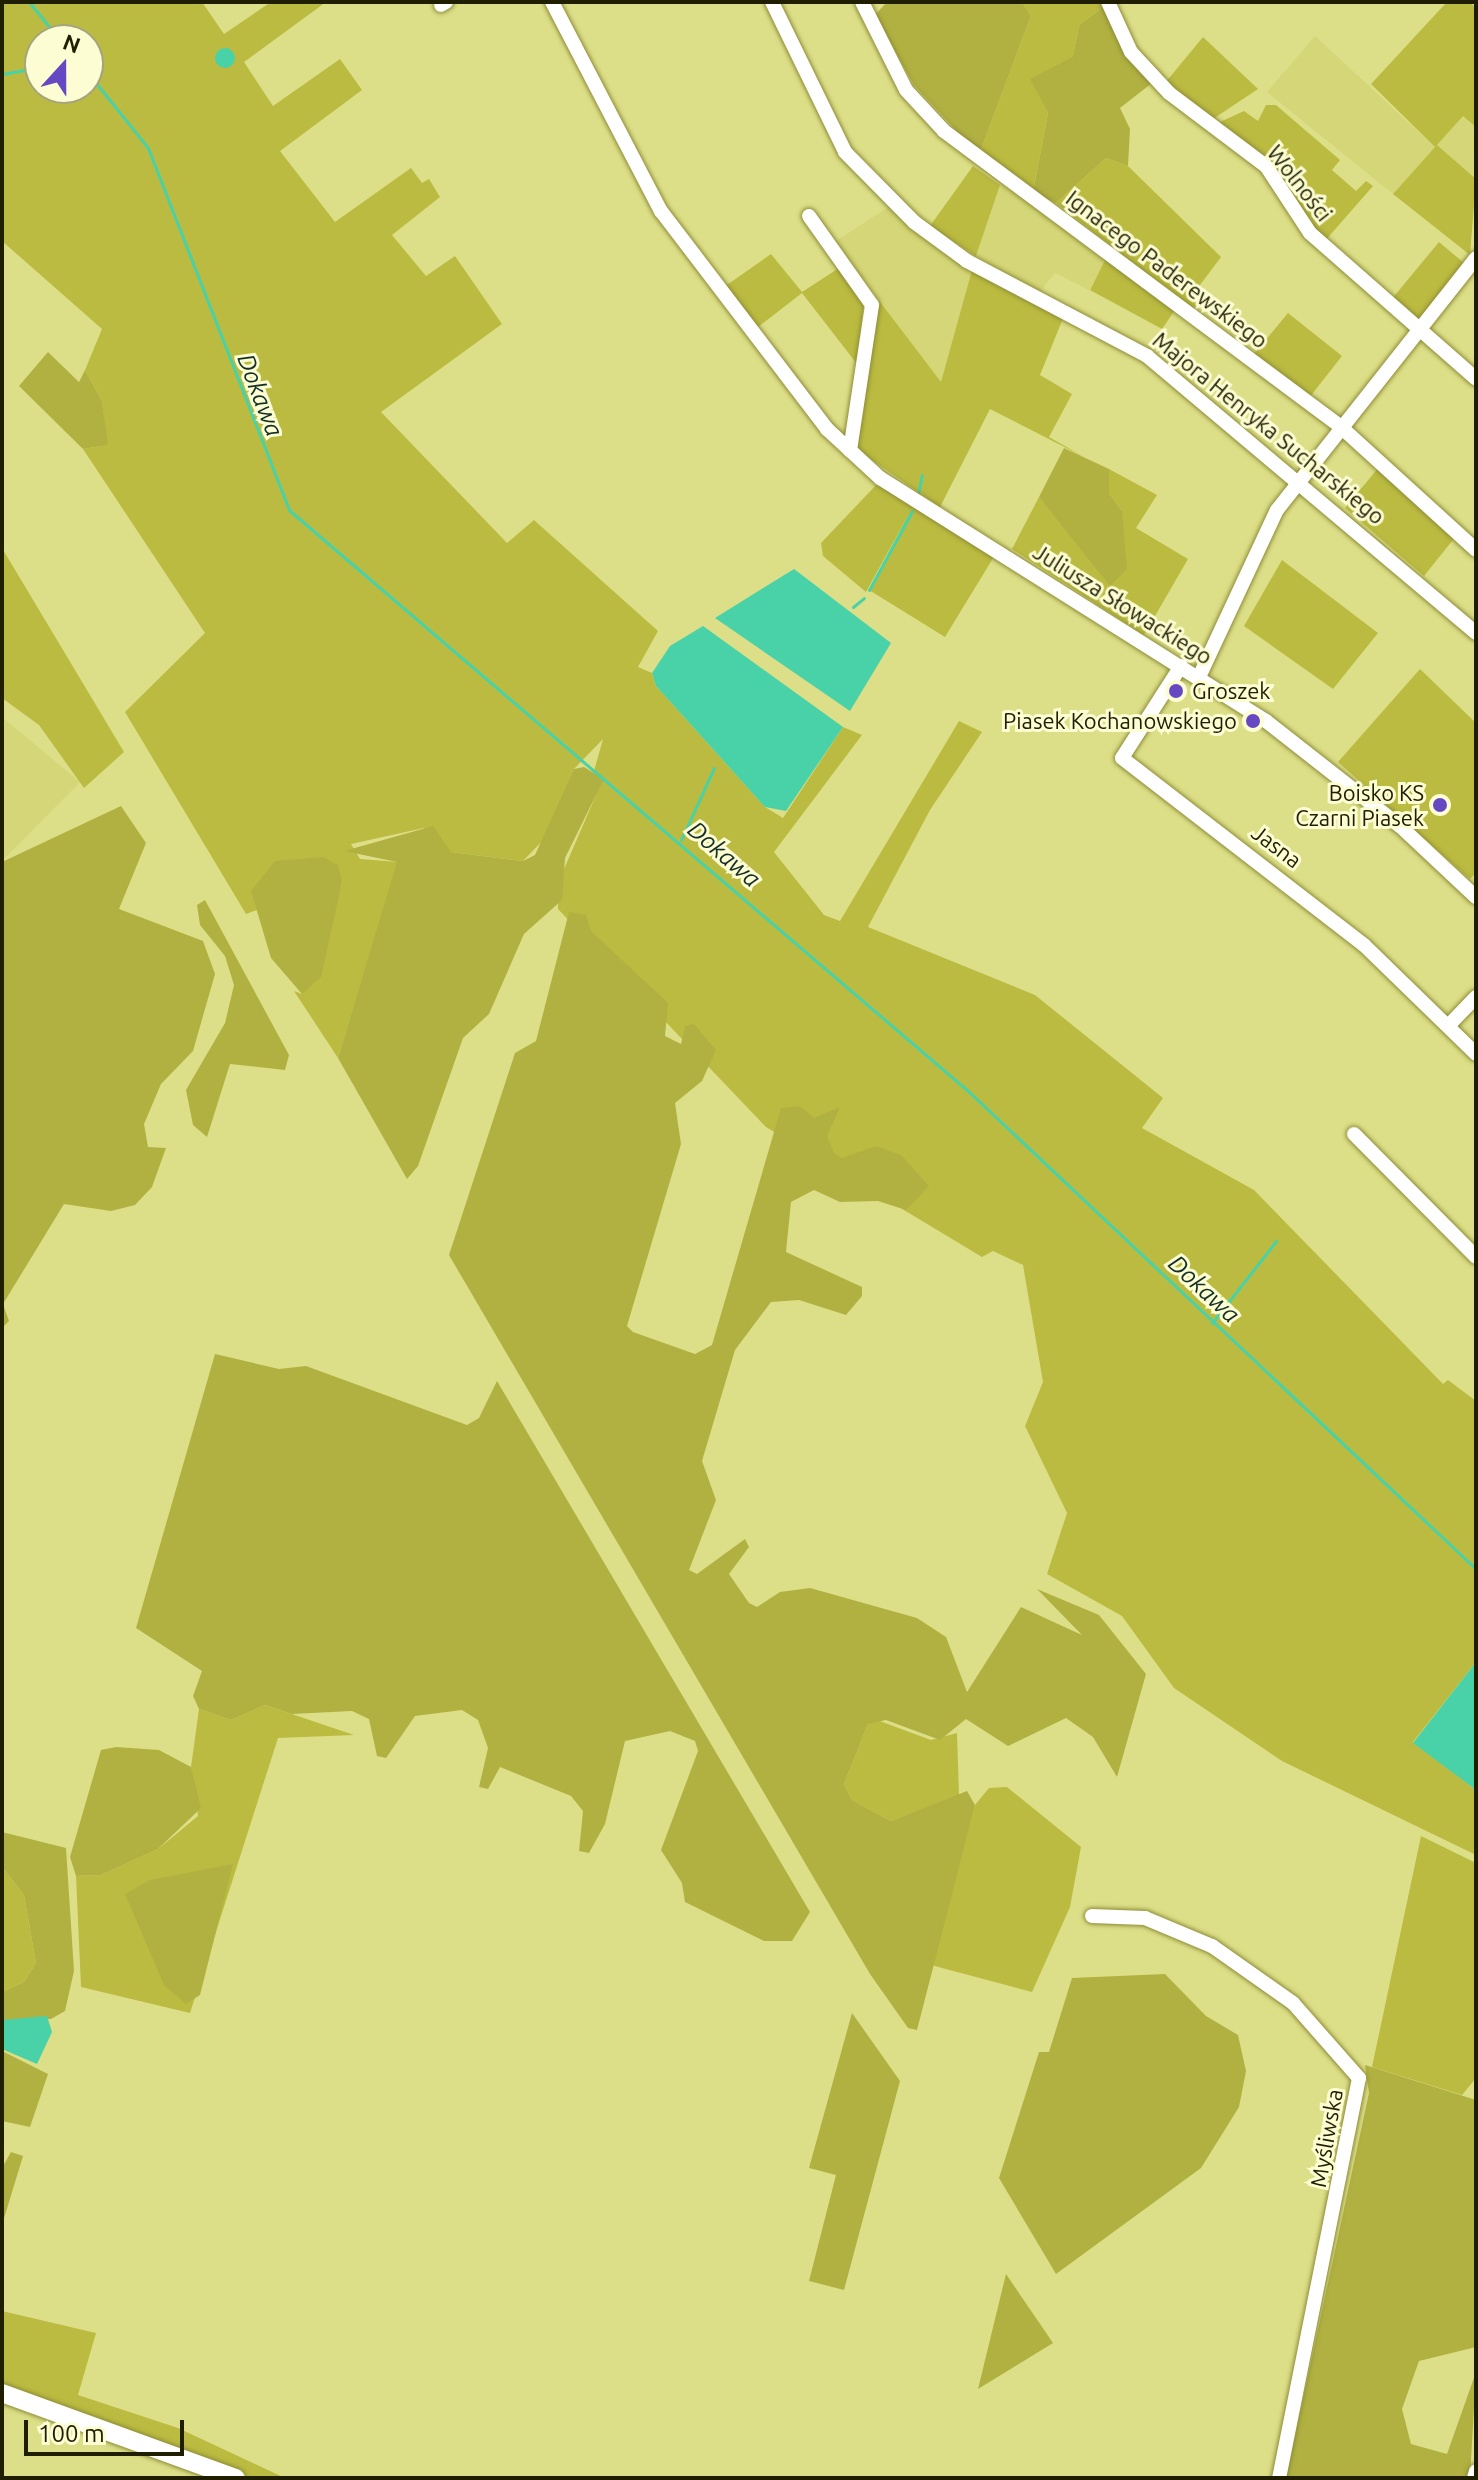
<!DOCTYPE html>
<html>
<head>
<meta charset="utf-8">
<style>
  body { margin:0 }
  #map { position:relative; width:1478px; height:2480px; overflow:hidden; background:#dddf88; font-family:Ubuntu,sans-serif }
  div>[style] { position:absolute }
  .built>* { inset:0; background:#d5d677 }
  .green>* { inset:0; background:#bbbb41 }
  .forest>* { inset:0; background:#b1b142 }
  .water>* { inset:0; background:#49d1a7 }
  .round { border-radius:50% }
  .stream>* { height:3px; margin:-1.5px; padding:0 1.5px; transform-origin:1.5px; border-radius:1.5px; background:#49d1a7 }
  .roads { filter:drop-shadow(0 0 2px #8d8d37) drop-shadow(0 0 2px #8d8d37) }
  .minor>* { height:14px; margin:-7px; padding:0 7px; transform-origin:7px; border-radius:7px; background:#fff }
  .major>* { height:18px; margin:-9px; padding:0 9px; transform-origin:9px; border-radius:9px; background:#fff }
  .dots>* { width:22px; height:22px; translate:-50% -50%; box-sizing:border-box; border:4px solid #fcfdd3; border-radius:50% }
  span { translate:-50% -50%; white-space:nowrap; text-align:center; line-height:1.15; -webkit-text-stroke:6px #fcfdd3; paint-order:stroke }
  .street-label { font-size:22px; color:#1f1e00 }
  .poi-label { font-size:22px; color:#1f1e00 }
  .left { translate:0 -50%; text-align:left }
  .right { translate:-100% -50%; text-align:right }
  .water-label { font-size:24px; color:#132f26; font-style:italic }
  .frame { position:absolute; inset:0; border:4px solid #1f1e00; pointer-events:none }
  .north { position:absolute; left:24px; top:24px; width:80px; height:80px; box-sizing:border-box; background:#fcfdd3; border:2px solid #a4a47f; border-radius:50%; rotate:21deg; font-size:22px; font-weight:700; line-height:32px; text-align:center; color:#1f1e00 }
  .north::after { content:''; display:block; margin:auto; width:28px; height:36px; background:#6649c2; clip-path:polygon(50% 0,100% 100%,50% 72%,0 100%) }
  .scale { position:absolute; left:24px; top:2420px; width:160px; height:36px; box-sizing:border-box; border:4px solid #1f1e00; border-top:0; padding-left:10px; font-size:24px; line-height:28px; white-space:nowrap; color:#1f1e00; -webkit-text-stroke:6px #fcfdd3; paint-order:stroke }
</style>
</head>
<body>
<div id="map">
  <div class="built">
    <div style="clip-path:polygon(1315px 36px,1435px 147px,1393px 194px,1267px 92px)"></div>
    <div style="clip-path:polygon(1463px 115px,1476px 127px,1476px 179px,1437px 145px)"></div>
    <div style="clip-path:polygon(1000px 185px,1077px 230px,1106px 258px,1089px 290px,1055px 273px,1039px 293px,976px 256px)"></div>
    <div style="clip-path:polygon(893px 204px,972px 270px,941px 383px,836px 241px)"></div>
    <div style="clip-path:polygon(2px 717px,80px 782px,2px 861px)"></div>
  </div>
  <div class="green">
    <div style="clip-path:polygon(evenodd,2px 2px,202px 2px,224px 34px,271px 2px,326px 2px,244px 62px,273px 106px,340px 59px,362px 90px,280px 151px,335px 222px,411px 168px,422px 183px,429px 179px,440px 197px,392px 235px,426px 276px,455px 256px,502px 324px,381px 412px,507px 543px,534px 520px,658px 631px,638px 667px,652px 673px,656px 686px,765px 807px,783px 818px,843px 727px,862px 735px,774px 852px,824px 915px,840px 921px,959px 721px,982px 732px,930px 810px,868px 927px,1035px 995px,1163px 1098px,1142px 1128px,1254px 1190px,1443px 1384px,1448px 1380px,1476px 1401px,1476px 1662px,1413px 1742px,1476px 1790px,1476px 1855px,1282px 1761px,1174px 1688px,1122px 1616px,1047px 1574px,1067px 1513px,1025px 1426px,1043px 1382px,1023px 1265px,993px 1251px,982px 1257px,766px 1127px,558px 909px,558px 883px,603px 779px,594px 771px,603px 739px,574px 769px,545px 838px,523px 861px,451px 852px,424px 828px,351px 844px,360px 859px,398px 862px,338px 1058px,294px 991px,302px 994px,329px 934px,342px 882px,266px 879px,252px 891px,257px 910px,246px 914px,125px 712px,205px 633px,83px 449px,107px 445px,102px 401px,85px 370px,102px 329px,2px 241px,2px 2px,40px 40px,88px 40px,88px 88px,40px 88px,40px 40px)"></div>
    <div style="clip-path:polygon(1022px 2px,1107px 4px,1079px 25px,1073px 56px,1031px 79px,1048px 113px,1033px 192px,979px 155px,1031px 16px)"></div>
    <div style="clip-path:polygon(1470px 2px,1476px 8px,1476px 127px,1463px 116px,1437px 145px,1476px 179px,1470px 255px,1393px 194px,1435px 147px,1371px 84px,1446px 3px)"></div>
    <div style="clip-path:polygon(1203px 37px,1258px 89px,1210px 121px,1165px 83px)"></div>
    <div style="clip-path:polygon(1266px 105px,1276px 105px,1340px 160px,1332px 170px,1356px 191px,1366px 181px,1373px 186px,1324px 242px,1218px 123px,1244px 111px,1258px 121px)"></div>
    <div style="clip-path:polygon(1106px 158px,1128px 166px,1221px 257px,1194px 293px,1200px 299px,1193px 309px,1056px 203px)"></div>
    <div style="clip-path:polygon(973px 166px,1000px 185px,976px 256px,930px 226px)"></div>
    <div style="clip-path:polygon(1439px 242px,1464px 263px,1418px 322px,1391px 300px)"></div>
    <div style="clip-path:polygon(771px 254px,802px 292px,839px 268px,864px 299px,857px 364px,802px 293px,758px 327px,724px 287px)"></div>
    <div style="clip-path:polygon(1106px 258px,1175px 310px,1162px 329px,1090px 290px)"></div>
    <div style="clip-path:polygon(972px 270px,1064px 316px,1040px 375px,1072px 394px,1049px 437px,1084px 457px,990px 409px,940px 507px,856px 449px,878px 299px,941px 382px)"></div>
    <div style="clip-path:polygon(1288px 313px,1342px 356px,1309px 398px,1254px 354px)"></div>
    <div style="clip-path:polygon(1379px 467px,1456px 536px,1424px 576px,1345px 508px)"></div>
    <div style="clip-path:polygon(1109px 469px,1157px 495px,1136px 528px,1188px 559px,1144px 635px,1012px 549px,1039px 497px,1111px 585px,1122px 511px,1109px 493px)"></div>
    <div style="clip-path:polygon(878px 483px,995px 555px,945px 637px,869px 590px,909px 514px,866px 592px,823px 556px,821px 543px)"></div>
    <div style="clip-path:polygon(2px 548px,124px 752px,84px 788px,39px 725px,2px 698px)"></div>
    <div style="clip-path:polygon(1282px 560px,1378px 633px,1333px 689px,1244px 626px)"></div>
    <div style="clip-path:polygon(1420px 669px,1476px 723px,1476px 873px,1470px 879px,1338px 762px)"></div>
    <div style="clip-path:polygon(265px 1705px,354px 1735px,278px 1738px,190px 2013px,81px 1987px,76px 1876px,101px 1875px,158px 1849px,198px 1816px,191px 1767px,199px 1709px,231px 1720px)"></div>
    <div style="clip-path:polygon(877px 1720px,931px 1740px,957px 1733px,959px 1795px,891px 1821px,852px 1800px,844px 1784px,868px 1724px)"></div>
    <div style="clip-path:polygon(1007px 1787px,1081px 1847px,1070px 1907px,1032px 1992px,931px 1965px,975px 1805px,989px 1788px)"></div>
    <div style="clip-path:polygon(1421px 1836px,1476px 1863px,1476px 2078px,1462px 2095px,1372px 2067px)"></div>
    <div style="clip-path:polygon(2px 1867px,24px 1895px,36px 1963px,24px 1982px,2px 1992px)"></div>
    <div style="clip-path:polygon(2px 2311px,96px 2333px,78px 2395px,178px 2428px,285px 2478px,252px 2478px,2px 2387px)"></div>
  </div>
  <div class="forest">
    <div style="clip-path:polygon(887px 2px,1022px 2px,1031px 16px,979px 155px,914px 85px,875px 15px)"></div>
    <div style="clip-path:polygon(1107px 4px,1152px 83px,1120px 108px,1130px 129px,1128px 166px,1106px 158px,1056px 203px,1033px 192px,1048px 113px,1030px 79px,1073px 56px,1079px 25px)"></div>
    <div style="clip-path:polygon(48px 352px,79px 382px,85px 370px,102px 401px,108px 445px,83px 449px,19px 386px)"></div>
    <div style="clip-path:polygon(1064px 448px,1109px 469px,1109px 493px,1122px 511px,1127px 569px,1110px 586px,1039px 497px)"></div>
    <div style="clip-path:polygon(584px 767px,604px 779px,565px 858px,562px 900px,524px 934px,489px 1014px,463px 1038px,418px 1166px,407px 1179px,338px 1058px,397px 862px,344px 851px,433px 826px,451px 852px,523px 861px,535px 855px,574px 769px)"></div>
    <div style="clip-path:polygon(121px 806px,146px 843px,119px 909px,203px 941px,215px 974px,193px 1051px,161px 1084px,144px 1124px,148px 1147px,166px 1148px,152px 1187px,135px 1205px,111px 1211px,64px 1204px,3px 1304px,9px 1321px,2px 1328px,2px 862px)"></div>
    <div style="clip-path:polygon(323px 857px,338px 865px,342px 882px,321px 977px,302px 994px,271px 958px,251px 891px,275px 861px)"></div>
    <div style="clip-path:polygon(205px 900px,289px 1055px,285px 1070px,230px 1064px,207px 1137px,193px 1125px,186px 1090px,225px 1023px,234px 985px,225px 956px,200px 925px,197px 905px)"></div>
    <div style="clip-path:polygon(569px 912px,586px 915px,591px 931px,668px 1003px,665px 1036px,681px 1044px,685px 1026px,694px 1024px,716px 1050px,702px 1081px,675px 1103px,681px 1144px,627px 1326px,633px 1332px,695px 1354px,712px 1345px,781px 1108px,800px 1106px,814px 1118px,840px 1107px,827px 1136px,834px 1153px,842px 1158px,876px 1146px,901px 1155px,929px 1186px,906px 1210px,878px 1201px,840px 1202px,814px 1190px,791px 1202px,786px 1252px,862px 1287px,862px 1296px,846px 1315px,799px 1300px,771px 1302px,735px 1350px,702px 1461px,716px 1500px,689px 1570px,697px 1574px,745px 1539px,749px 1547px,729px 1574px,749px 1603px,757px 1607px,780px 1592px,810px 1588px,917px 1618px,946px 1637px,967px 1692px,1021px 1607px,1082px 1635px,1037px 1589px,1099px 1615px,1146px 1674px,1117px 1777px,1093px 1737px,1066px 1718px,1008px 1746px,966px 1719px,940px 1740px,886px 1720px,868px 1724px,844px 1784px,852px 1800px,891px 1821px,967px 1791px,975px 1805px,917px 2030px,908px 2028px,870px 1974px,449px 1255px,515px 1053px,536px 1041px)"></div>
    <div style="clip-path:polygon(215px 1354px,279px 1369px,306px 1366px,467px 1425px,479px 1418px,497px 1381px,810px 1912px,792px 1941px,764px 1941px,685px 1902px,682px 1883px,661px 1850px,698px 1751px,695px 1741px,670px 1731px,625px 1741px,605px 1824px,589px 1853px,579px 1851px,583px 1811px,571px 1796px,500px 1767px,488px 1789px,479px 1787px,488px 1748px,478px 1720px,462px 1710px,415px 1716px,386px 1758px,377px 1756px,369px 1719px,352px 1711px,292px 1714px,265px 1705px,231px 1720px,199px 1709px,193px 1696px,202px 1671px,136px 1628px)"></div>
    <div style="clip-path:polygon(116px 1747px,159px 1750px,191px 1767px,201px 1808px,158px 1849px,101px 1875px,76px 1876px,70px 1857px,101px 1750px)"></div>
    <div style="clip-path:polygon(2px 1832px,66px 1848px,74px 1971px,65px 2011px,51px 2019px,2px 2020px,2px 1992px,24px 1982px,36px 1963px,24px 1895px,2px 1867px)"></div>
    <div style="clip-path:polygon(233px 1864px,200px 1995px,186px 2004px,164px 1985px,125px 1894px,150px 1880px)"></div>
    <div style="clip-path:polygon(1165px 1974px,1206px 2016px,1238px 2035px,1246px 2071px,1239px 2107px,1201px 2168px,1056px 2274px,999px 2178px,1039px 2052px,1049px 2052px,1072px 1978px)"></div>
    <div style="clip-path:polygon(852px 2013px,900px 2081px,844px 2290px,809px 2281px,836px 2175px,809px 2168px)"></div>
    <div style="clip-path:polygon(4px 2052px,48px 2074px,30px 2127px,2px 2121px)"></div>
    <div style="clip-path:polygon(1365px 2065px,1476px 2100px,1476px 2347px,1419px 2361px,1402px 2409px,1411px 2444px,1447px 2454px,1476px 2372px,1470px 2478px,1286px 2478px,1369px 2093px)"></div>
    <div style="clip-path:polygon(11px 2152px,23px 2156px,2px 2225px,2px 2168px)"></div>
    <div style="clip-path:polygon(1006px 2274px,1053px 2343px,978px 2389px)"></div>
  </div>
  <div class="water">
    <div class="round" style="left:215px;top:48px;width:20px;height:20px"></div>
    <div style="clip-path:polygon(794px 569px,891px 643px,850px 711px,715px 618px)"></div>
    <div style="clip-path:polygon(703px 626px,843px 727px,786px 811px,765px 807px,656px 686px,652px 673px,670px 646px)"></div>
    <div style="clip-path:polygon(1476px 1662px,1476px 1790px,1413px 1743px)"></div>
    <div style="clip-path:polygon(47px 2016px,52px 2032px,37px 2064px,2px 2049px,2px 2020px)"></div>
  </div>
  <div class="stream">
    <div style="left:29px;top:2px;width:49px;rotate:50.8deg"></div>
    <div style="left:88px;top:73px;width:96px;rotate:51.3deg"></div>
    <div style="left:148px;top:148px;width:388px;rotate:68.7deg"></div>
    <div style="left:289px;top:510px;width:892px;rotate:40.55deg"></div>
    <div style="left:967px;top:1090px;width:699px;rotate:43.26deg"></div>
    <div style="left:2px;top:74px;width:39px;rotate:-10deg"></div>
    <div style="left:918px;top:495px;width:20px;rotate:-79deg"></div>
    <div style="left:869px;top:590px;width:90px;rotate:-61.4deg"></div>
    <div style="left:853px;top:607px;width:14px;rotate:-39deg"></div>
    <div style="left:681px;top:840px;width:79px;rotate:-65.4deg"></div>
    <div style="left:1212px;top:1323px;width:104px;rotate:-52deg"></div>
  </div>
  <div class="roads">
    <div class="minor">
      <div style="left:552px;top:2px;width:236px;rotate:62.5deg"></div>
      <div style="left:661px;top:211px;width:274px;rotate:52.7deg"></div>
      <div style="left:827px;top:429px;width:72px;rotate:42.8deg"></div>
      <div style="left:880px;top:478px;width:456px;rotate:32.2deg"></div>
      <div style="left:1266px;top:721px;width:170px;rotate:38.1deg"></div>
      <div style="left:1400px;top:826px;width:104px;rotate:43.1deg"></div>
      <div style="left:772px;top:2px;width:167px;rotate:64deg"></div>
      <div style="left:845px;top:152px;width:98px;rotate:45.4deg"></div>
      <div style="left:914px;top:222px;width:66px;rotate:36.3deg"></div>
      <div style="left:967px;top:261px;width:204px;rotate:27.8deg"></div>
      <div style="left:1147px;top:356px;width:430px;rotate:40.1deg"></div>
      <div style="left:862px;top:2px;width:98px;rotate:63.4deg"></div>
      <div style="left:906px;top:90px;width:56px;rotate:47.2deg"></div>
      <div style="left:944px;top:131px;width:497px;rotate:36.7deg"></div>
      <div style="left:1342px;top:428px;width:181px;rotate:42.3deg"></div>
      <div style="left:1108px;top:2px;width:55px;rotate:65.3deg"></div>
      <div style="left:1131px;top:52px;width:56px;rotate:47.2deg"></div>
      <div style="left:1169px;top:93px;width:121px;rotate:37deg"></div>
      <div style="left:1266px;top:166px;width:80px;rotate:56.7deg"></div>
      <div style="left:1310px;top:233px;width:221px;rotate:41.3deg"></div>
      <div style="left:441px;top:5px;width:6px;rotate:-31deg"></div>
      <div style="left:809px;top:216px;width:109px;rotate:54.7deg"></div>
      <div style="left:872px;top:305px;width:147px;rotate:98.6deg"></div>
      <div style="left:1181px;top:666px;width:109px;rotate:122.7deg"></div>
      <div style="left:1122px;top:758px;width:306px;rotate:37.7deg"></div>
      <div style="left:1364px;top:945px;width:156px;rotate:44.2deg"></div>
      <div style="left:1199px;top:677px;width:184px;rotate:-65deg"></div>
      <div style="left:1277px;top:510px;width:321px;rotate:-51.7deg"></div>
      <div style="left:1449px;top:1025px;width:39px;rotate:-46deg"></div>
      <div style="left:1354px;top:1134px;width:173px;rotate:45.2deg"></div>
      <div style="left:1092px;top:1916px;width:53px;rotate:2.2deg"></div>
      <div style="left:1145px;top:1918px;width:73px;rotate:22.7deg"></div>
      <div style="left:1212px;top:1946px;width:99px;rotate:35.1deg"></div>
      <div style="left:1293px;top:2003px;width:100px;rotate:48.7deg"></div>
      <div style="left:1359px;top:2078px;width:408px;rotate:101.3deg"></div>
      <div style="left:1474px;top:2478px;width:7px;rotate:-74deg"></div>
    </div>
    <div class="major">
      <div style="left:2px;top:2393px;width:249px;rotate:20deg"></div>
    </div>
  </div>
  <div class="dots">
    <div style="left:1176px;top:691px;background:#6649c2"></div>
    <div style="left:1253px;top:721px;background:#6649c2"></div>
    <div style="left:1440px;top:805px;background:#6649c2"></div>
  </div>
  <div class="street-label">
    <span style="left:1300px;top:183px;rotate:52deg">Wolności</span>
    <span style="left:1167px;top:269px;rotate:37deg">Ignacego Paderewskiego</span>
    <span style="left:1269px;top:428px;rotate:39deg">Majora Henryka Sucharskiego</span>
    <span style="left:1123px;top:604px;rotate:32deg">Juliusza Słowackiego</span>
    <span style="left:1277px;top:846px;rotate:37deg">Jasna</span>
    <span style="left:1326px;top:2138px;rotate:-80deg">Myśliwska</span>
  </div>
  <div class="poi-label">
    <span class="left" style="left:1192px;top:691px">Groszek</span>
    <span class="right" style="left:1237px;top:721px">Piasek Kochanowskiego</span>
    <span class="right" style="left:1424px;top:805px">Boisko KS<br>Czarni Piasek</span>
  </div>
  <div class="water-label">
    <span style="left:260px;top:395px;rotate:69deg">Dokawa</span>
    <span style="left:724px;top:854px;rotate:41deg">Dokawa</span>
    <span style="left:1204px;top:1289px;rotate:43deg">Dokawa</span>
  </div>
  <div class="frame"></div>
  <div class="north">N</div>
  <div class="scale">100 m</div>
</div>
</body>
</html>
